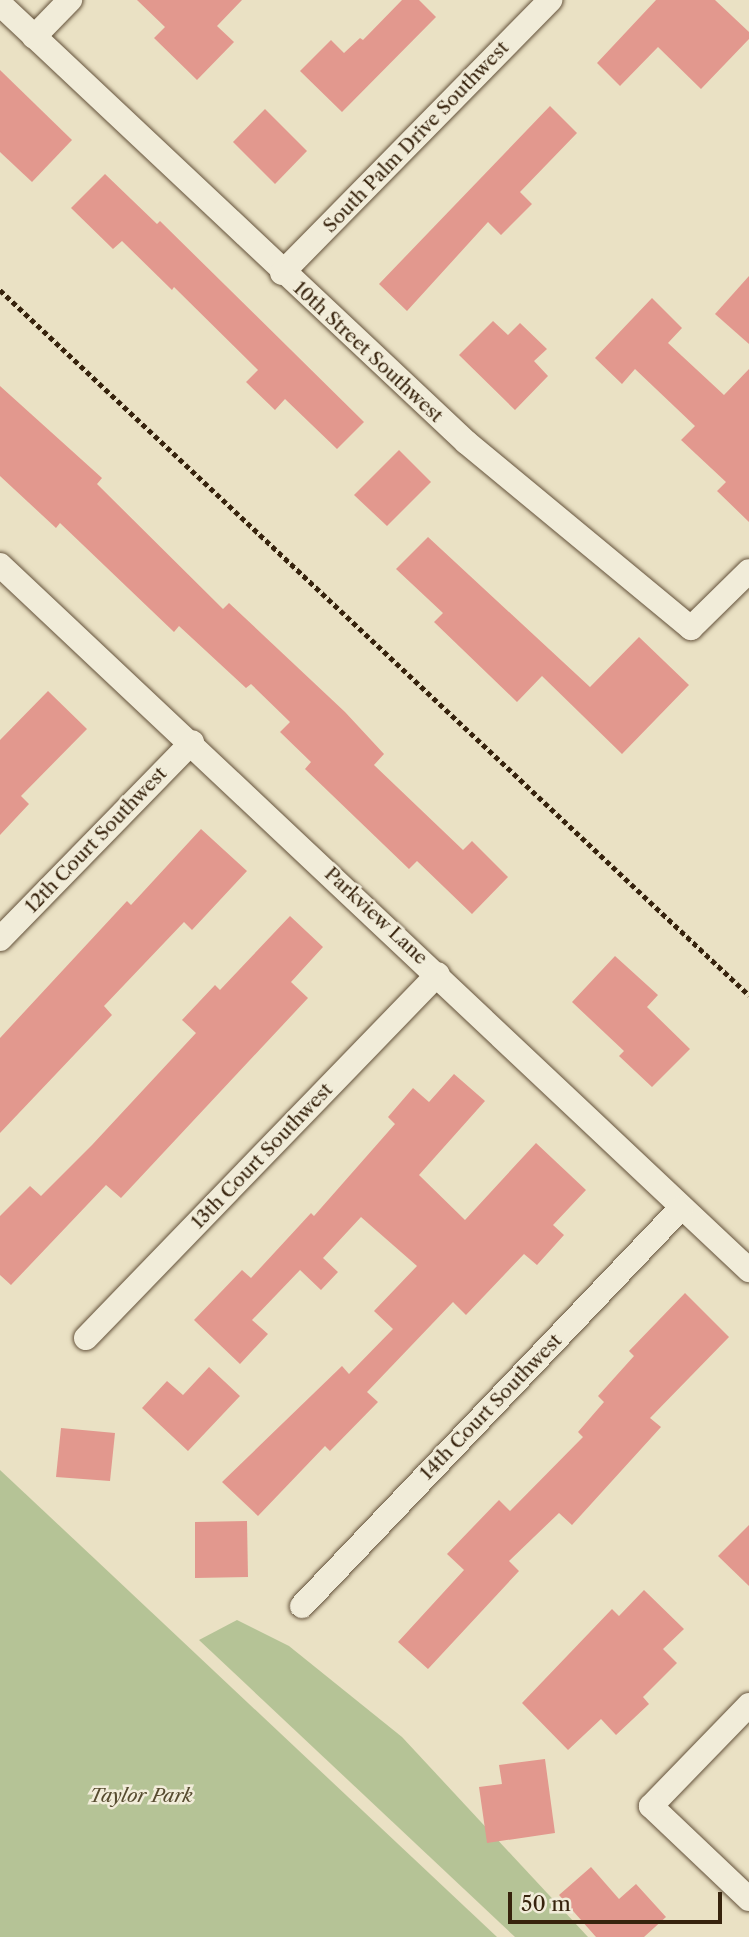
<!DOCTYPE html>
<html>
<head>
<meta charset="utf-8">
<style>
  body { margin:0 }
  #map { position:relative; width:749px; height:1937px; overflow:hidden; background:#eae1c4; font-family:"Libre Caslon Text",serif }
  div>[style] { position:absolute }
  .green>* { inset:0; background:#b5c396 }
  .building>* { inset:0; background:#e2988e }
  .path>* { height:4.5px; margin-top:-2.25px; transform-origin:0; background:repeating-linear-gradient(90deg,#37230d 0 5px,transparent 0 8.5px) }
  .roads { filter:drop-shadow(0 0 2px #64523b) drop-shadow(0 0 2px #64523b) }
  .minor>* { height:24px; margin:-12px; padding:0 12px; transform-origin:12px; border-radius:12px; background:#f1ecd9 }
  span { translate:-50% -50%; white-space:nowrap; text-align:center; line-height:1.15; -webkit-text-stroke:5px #f1ecd9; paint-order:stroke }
  .street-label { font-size:19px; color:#37230d }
  .park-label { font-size:19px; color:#564b2f; font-style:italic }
  .scale { position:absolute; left:508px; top:1892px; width:214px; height:32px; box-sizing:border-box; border:4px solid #37230d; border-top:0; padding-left:9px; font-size:21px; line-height:24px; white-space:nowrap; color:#37230d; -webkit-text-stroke:5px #f1ecd9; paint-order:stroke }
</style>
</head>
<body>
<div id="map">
  <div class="green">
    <div style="clip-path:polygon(0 1470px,96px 1560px,497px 1937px,0 1937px)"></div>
    <div style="clip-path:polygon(237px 1620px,289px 1646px,402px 1737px,588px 1937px,515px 1937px,199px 1640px)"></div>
  </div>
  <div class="building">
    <div style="clip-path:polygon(137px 0,242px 0,217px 26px,234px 42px,197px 80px,154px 38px,165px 27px)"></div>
    <div style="clip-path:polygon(402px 0,419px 0,436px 17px,342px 112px,300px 71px,331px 40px,344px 53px,360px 38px,363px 40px)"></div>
    <div style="clip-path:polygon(656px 0,715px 0,749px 32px,749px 39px,701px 89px,658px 47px,620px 86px,597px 63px)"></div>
    <div style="clip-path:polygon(0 70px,72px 140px,32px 182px,0 152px)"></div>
    <div style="clip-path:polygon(550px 106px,577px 133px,520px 192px,532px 204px,501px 235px,488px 222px,407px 311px,379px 284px)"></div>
    <div style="clip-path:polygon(265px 109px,307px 151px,275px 184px,233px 142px)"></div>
    <div style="clip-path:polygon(105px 174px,157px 224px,160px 221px,364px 422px,337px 449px,285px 399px,275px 410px,246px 382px,258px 370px,174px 287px,172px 290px,122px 241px,113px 249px,71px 208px)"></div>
    <div style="clip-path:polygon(749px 276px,749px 344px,715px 314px)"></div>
    <div style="clip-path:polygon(652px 298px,682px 328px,668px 343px,724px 395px,749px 369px,749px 522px,717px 491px,726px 482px,681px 440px,695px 426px,635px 369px,622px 384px,595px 358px)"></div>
    <div style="clip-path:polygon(493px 321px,508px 335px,520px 323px,547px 349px,534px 361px,548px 376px,515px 410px,459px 355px)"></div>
    <div style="clip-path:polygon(0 386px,102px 478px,97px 484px,223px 609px,229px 603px,345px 712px,384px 754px,374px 765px,463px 850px,472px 841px,508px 877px,472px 914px,417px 861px,409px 869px,305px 769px,311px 762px,280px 732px,290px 722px,251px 684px,246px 688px,179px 626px,174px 632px,60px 523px,56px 528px,0 476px)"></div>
    <div style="clip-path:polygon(399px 450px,431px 482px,387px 526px,354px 495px)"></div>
    <div style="clip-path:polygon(428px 537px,590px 687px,639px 637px,689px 685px,622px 754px,542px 676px,517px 702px,434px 622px,443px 613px,396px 569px)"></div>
    <div style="clip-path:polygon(48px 691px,87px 729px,21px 796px,29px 804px,0 835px,0 740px)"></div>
    <div style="clip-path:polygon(201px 829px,247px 871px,192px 930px,184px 922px,104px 1006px,112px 1015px,0 1133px,0 1038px,127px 901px,131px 905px)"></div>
    <div style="clip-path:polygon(290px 916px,323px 947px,291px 982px,308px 998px,121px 1198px,106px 1185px,11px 1285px,0 1275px,0 1216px,30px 1186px,41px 1196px,92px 1145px,196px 1033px,182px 1020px,215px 985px,220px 990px)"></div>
    <div style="clip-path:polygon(615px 956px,658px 995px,647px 1007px,690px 1049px,652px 1087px,619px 1056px,624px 1051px,572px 1002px)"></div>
    <div style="clip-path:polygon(454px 1074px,485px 1101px,419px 1175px,465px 1220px,536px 1143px,586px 1190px,553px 1225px,564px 1235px,537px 1265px,524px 1254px,466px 1315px,453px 1302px,367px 1392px,378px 1402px,330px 1451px,325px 1446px,258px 1516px,222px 1482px,342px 1366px,349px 1374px,393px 1329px,374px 1311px,417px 1266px,361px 1217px,323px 1258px,338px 1272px,321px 1290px,300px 1270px,252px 1320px,268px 1334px,240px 1364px,194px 1320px,242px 1270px,251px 1278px,311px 1213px,314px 1216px,395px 1124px,388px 1117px,413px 1088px,429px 1102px)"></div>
    <div style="clip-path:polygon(685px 1293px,729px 1337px,650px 1418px,661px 1427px,572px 1525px,559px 1513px,509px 1561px,519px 1571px,428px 1669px,398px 1642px,464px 1570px,447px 1554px,499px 1500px,510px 1511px,583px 1437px,578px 1432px,604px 1402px,598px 1396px,634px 1356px,629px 1351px)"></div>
    <div style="clip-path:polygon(209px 1367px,240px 1396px,188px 1451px,142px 1408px,167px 1381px,183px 1395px)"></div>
    <div style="clip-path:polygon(61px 1428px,115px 1433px,110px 1481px,56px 1477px)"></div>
    <div style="clip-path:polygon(247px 1521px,248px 1577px,195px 1578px,195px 1522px)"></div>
    <div style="clip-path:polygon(749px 1525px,749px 1586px,718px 1556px)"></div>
    <div style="clip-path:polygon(644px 1590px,684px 1629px,663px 1649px,677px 1663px,643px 1697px,649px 1704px,616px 1735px,601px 1719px,568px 1750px,522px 1703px,612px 1609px,619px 1616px)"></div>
    <div style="clip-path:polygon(545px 1759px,555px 1833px,487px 1843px,479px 1787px,502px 1784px,499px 1765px)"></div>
    <div style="clip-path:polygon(591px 1867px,619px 1899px,636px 1884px,666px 1917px,644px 1937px,596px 1937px,559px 1895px)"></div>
  </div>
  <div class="path">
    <div style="left:0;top:290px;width:1029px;rotate:43.27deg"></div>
  </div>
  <div class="roads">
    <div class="minor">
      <div style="left:0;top:4px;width:640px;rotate:43.23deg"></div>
      <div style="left:466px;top:442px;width:292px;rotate:39.6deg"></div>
      <div style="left:691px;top:628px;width:81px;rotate:-44.5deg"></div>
      <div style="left:34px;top:37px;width:52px;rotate:-45.8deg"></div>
      <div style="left:282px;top:273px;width:383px;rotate:-45.5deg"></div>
      <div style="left:0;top:565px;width:1029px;rotate:43.27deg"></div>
      <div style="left:0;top:939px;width:275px;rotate:-45.7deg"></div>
      <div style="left:86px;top:1338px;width:506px;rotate:-45.96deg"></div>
      <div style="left:302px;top:1606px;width:550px;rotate:-46.4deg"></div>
      <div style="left:749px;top:1705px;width:141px;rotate:134.1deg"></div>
      <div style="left:651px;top:1806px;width:135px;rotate:43.5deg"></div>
    </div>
  </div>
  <div class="street-label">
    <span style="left:416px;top:137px;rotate:-46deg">South Palm Drive Southwest</span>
    <span style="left:368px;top:352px;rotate:43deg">10th Street Southwest</span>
    <span style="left:96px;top:840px;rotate:-46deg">12th Court Southwest</span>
    <span style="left:376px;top:916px;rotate:43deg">Parkview Lane</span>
    <span style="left:262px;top:1156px;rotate:-46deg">13th Court Southwest</span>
    <span style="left:491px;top:1407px;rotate:-46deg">14th Court Southwest</span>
  </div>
  <div class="park-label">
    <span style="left:141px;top:1796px">Taylor Park</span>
  </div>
  <div class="scale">50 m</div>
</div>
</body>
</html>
